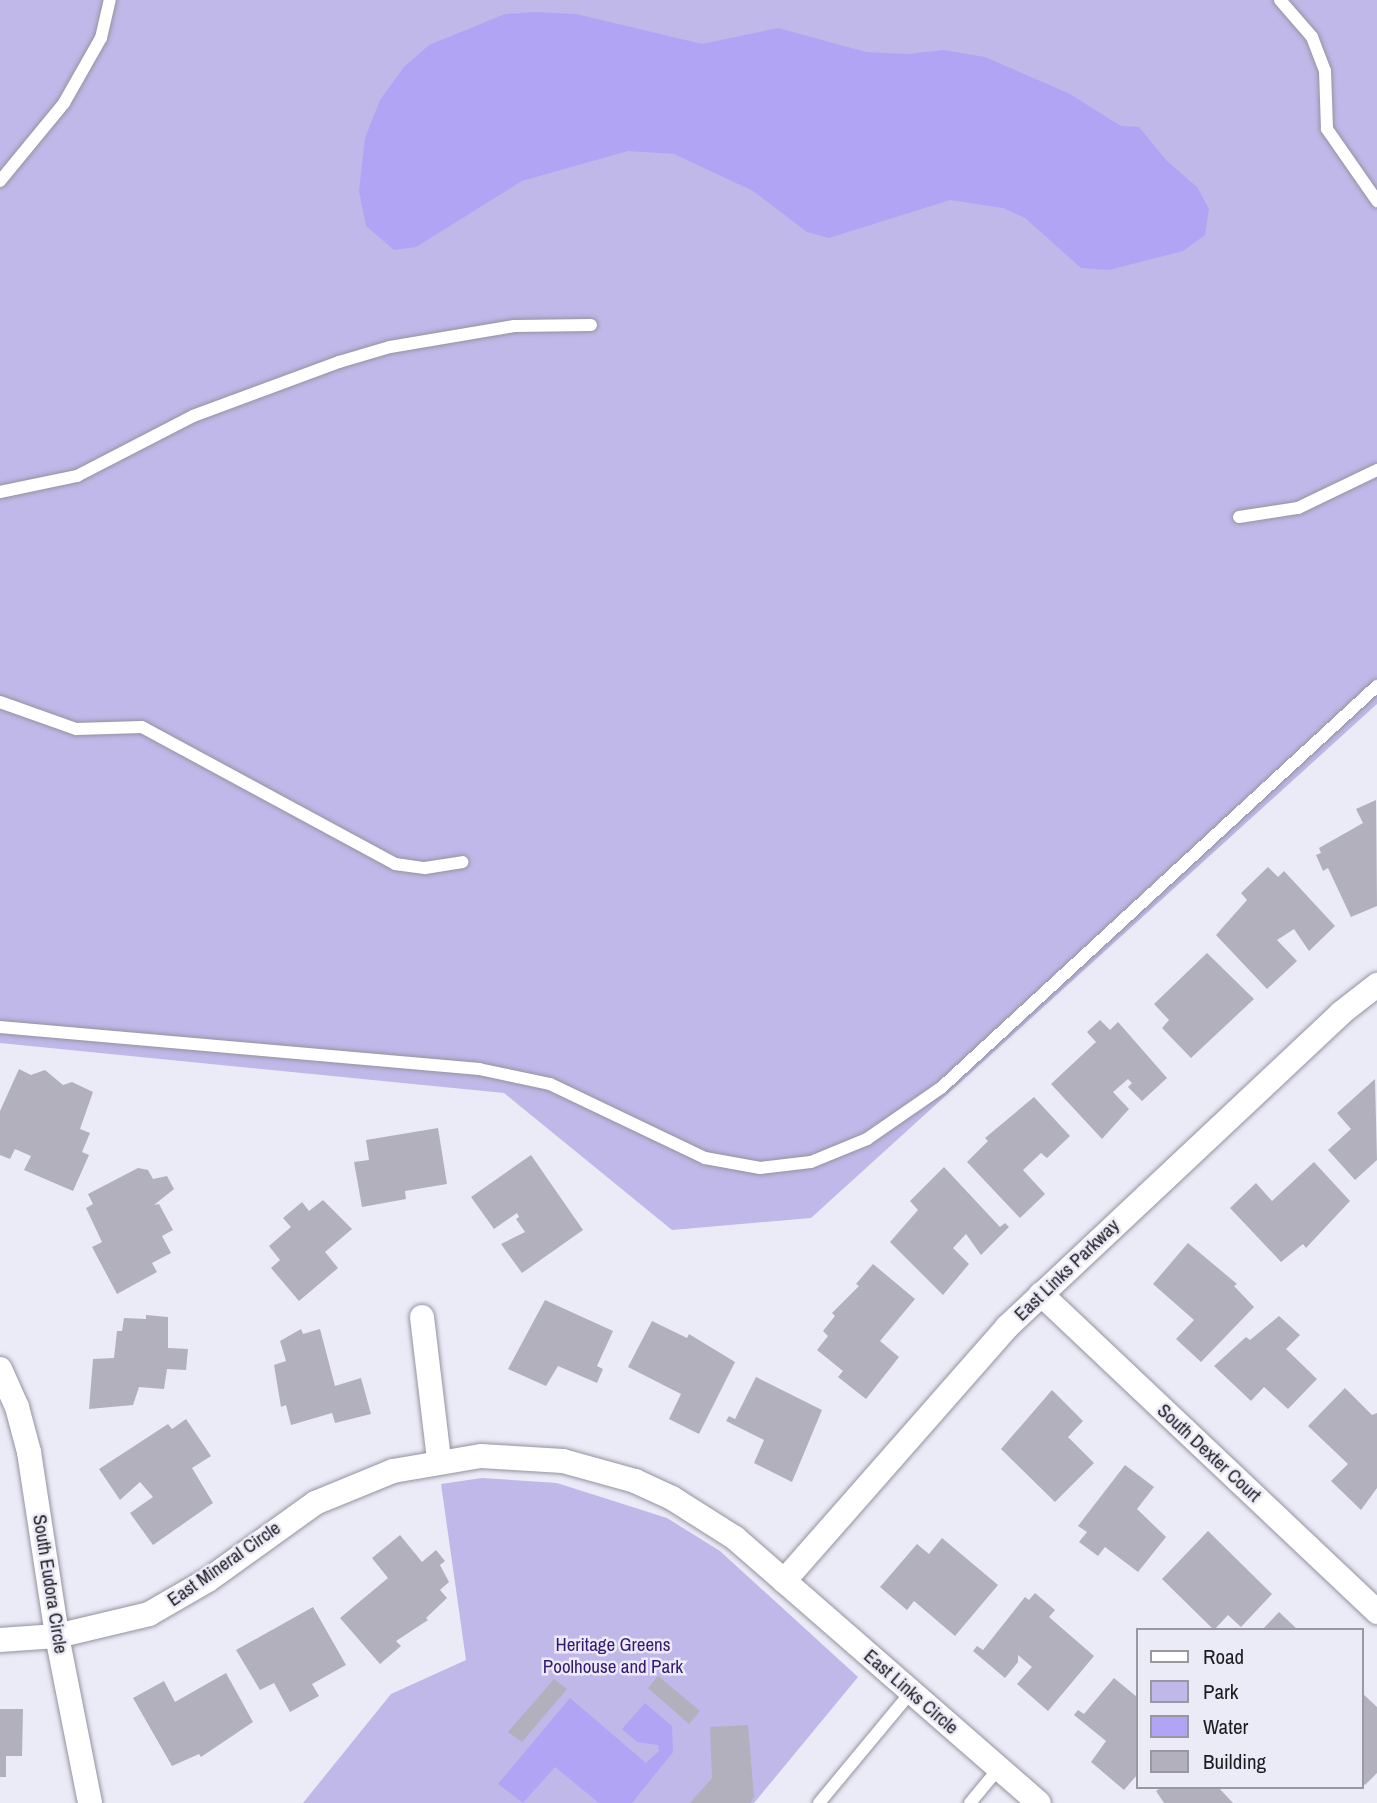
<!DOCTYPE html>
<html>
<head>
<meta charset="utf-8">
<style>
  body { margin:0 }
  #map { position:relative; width:1377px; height:1803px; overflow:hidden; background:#ebeaf7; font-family:"Archivo Narrow",sans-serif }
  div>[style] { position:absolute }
  .green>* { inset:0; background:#bfb8e9 }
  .water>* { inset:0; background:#b2a4f4 }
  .building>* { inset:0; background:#b2b0bd }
  .roads { filter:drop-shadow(0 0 2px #94939f) drop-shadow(0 0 2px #94939f) }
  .lane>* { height:12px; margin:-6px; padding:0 6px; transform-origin:6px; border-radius:6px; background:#fff }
  .street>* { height:24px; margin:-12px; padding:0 12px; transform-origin:12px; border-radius:12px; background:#fff }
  span { translate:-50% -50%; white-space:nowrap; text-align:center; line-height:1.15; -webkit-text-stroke:5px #ebeaf7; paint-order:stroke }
  .street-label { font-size:19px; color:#1d1c21 }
  .park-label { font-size:19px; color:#371873 }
  .legend { position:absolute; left:1136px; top:1628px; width:228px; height:161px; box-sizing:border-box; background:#ebeaf7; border:2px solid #9998a1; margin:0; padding:9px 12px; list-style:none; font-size:21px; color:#1d1c21 }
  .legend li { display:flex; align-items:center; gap:14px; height:35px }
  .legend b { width:35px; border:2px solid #9998a1 }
</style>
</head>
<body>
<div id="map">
  <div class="green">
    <div style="clip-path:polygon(0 0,1377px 0,1377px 704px,811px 1218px,672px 1230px,504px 1093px,0 1043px)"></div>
    <div style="clip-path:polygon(482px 1478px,557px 1483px,667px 1518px,720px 1551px,858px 1677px,754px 1803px,303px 1803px,391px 1694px,466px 1660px,441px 1484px)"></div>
  </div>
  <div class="water">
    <div style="clip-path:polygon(536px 12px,576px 14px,702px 44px,778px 28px,866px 52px,908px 54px,943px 50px,985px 57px,1070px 94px,1121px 126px,1139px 127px,1166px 160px,1197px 187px,1209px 209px,1205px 235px,1183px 251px,1109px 270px,1081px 268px,1025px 218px,1003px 208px,950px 200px,829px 238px,807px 232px,753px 191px,674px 154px,628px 151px,522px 181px,416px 247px,394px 250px,366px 226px,359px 191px,365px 138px,380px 100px,404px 67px,429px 45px,505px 14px)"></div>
    <div style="clip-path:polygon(570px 1698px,646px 1763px,659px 1751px,658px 1745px,637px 1742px,622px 1729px,645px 1703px,672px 1726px,673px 1752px,632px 1803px,599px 1803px,555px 1767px,523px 1803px,498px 1784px)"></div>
  </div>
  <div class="building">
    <div style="clip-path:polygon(1376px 800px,1377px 906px,1351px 917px,1328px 868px,1323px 871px,1316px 855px,1321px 853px,1319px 848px,1363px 823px,1356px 809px)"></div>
    <div style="clip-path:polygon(1268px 867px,1278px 877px,1284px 871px,1335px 926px,1309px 951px,1294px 929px,1277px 940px,1297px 961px,1267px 989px,1216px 935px,1247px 900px,1241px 893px)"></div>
    <div style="clip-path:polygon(1207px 953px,1254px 999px,1191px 1058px,1162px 1028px,1169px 1020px,1154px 1004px)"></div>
    <div style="clip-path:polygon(1100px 1020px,1110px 1030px,1118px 1022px,1167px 1078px,1142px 1101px,1128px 1087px,1132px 1083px,1128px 1079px,1113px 1092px,1129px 1109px,1102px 1139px,1051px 1084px,1096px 1042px,1087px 1032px)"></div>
    <div style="clip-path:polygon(19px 1069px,31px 1075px,45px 1070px,63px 1085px,72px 1082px,93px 1092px,80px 1129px,90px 1133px,82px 1152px,89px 1155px,73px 1191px,24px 1170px,31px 1156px,15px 1149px,10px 1159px,0 1155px,0 1111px)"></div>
    <div style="clip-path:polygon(1375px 1079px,1377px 1160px,1355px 1180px,1328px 1150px,1351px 1129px,1337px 1113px)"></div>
    <div style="clip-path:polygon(1034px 1097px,1070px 1136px,1047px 1158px,1041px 1153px,1023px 1170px,1045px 1194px,1020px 1218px,967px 1162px,988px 1141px,985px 1138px)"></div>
    <div style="clip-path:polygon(438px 1128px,447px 1184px,405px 1191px,406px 1199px,362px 1207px,354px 1162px,369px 1160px,366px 1140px)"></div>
    <div style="clip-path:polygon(531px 1155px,583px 1230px,522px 1273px,501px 1244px,525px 1232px,516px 1219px,519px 1217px,517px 1213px,494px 1229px,471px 1197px)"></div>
    <div style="clip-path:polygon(1314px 1162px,1350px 1201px,1306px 1248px,1303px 1244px,1281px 1262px,1230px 1208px,1256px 1183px,1272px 1201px)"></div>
    <div style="clip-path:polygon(944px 1167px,1000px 1227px,1005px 1223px,1009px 1227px,981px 1255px,966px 1234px,953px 1248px,969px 1264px,943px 1295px,890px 1242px,918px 1210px,910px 1201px)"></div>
    <div style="clip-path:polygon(138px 1168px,148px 1170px,153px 1179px,167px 1176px,174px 1189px,154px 1205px,159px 1204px,173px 1230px,162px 1236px,171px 1253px,152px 1263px,157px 1272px,117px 1294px,92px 1247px,102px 1242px,86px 1208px,93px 1204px,88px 1194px)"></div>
    <div style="clip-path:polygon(323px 1200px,352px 1229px,325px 1252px,338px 1268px,299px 1301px,271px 1268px,280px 1260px,269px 1246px,291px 1227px,283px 1218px,302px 1202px,309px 1211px)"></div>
    <div style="clip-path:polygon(1188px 1243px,1237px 1284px,1234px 1286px,1254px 1307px,1201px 1362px,1176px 1339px,1194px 1320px,1153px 1284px)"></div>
    <div style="clip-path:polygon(873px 1264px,915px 1299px,880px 1341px,899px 1357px,866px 1399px,838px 1377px,843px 1371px,817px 1350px,828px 1336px,823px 1331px,835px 1316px,832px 1313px,859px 1286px,856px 1284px)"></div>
    <div style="clip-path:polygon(545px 1300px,613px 1331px,597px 1366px,603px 1369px,597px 1383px,558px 1366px,546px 1386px,508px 1369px)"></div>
    <div style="clip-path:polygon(146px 1315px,168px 1317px,168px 1348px,188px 1349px,186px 1370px,167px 1369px,164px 1389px,139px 1387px,133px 1405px,89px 1409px,93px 1359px,114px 1358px,117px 1331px,122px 1331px,124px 1318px,146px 1319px)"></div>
    <div style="clip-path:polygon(1279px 1316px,1300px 1335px,1286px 1349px,1317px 1379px,1288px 1409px,1264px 1387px,1251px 1401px,1214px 1366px,1246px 1337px,1250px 1340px)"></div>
    <div style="clip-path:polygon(652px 1321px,687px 1338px,689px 1334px,735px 1362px,699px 1434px,669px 1419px,681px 1394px,628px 1367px)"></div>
    <div style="clip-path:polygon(301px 1329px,303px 1334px,320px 1329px,335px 1386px,361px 1378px,371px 1414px,335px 1423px,332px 1413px,291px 1425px,286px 1405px,281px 1407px,274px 1365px,286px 1361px,280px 1341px)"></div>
    <div style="clip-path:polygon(756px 1377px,822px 1410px,792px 1482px,754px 1463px,764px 1440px,726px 1421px,729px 1416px,735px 1419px)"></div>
    <div style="clip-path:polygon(1345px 1388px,1372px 1415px,1377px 1413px,1377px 1488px,1361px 1510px,1331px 1481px,1348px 1464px,1308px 1426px)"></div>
    <div style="clip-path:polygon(1052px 1390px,1083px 1421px,1068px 1437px,1094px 1463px,1055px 1502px,1001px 1449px)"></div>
    <div style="clip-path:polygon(186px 1419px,211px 1456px,192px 1468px,213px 1503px,153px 1545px,130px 1513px,153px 1497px,140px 1482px,120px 1500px,99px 1469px,168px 1424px,172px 1429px)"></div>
    <div style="clip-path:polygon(1125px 1465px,1154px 1487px,1137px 1509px,1166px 1537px,1138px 1572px,1105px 1547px,1098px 1556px,1079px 1542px,1087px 1532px,1078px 1526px)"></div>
    <div style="clip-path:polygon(1208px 1531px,1272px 1594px,1241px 1627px,1228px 1615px,1214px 1630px,1162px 1579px)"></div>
    <div style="clip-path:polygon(400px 1535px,422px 1562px,436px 1550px,445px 1561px,440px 1565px,449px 1582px,440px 1590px,447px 1598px,426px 1618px,428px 1620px,396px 1641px,401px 1646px,380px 1664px,340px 1618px,388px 1578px,372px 1558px)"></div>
    <div style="clip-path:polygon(942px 1538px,998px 1585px,955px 1636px,914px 1601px,907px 1610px,880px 1587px,917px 1544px,929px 1554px)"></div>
    <div style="clip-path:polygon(1035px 1593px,1055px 1610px,1049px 1617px,1094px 1656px,1048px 1711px,1017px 1684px,1032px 1667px,1018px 1655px,1018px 1662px,1005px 1678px,973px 1651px,977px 1646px,983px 1650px,1025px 1597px,1029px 1600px)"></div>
    <div style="clip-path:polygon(313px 1607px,346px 1665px,312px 1684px,319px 1696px,290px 1712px,274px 1683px,260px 1690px,236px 1650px)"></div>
    <div style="clip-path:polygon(1279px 1612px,1298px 1630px,1262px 1630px)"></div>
    <div style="clip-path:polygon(226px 1673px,253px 1722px,201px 1757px,199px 1754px,172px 1766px,133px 1698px,164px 1681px,175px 1702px)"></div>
    <div style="clip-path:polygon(658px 1676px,700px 1711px,689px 1724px,648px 1688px)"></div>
    <div style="clip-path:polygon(1114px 1678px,1137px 1697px,1137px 1775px,1124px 1790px,1091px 1762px,1106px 1741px,1074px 1715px,1078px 1710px,1084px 1714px)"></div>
    <div style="clip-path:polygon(554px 1679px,567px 1689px,522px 1742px,508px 1732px)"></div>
    <div style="clip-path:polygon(1361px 1692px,1377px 1707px,1377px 1773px,1365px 1785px,1361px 1781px)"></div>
    <div style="clip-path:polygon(0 1709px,23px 1709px,22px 1756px,6px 1756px,6px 1777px,0 1777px)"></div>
    <div style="clip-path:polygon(748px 1725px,754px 1797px,750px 1803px,690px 1803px,712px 1778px,710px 1727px)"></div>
    <div style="clip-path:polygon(1162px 1787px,1218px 1787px,1233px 1803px,1164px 1803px,1156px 1791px)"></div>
  </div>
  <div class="roads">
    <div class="lane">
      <div style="left:1280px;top:0;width:49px;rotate:49.1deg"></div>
      <div style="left:1312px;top:37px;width:36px;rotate:69deg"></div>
      <div style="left:1325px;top:71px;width:58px;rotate:88deg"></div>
      <div style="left:1327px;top:129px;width:88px;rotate:55.2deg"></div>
      <div style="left:0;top:181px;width:101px;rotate:-50.6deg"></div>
      <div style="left:64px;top:103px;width:75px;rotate:-60.4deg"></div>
      <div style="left:101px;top:38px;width:39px;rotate:-77deg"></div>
      <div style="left:0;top:492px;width:79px;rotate:-11.7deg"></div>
      <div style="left:77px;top:476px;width:131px;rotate:-27.3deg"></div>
      <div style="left:193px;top:416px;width:156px;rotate:-20.3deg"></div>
      <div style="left:339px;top:362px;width:53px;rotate:-16.4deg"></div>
      <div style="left:390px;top:347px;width:126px;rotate:-9.6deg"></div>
      <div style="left:514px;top:326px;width:77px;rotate:-0.7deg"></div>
      <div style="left:1239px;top:517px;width:60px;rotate:-8.7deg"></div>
      <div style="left:1298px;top:508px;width:88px;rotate:-25.7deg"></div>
      <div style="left:0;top:702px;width:81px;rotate:19.6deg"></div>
      <div style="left:76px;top:729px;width:66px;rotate:-1.7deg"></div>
      <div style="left:142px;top:727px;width:288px;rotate:28.4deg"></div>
      <div style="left:395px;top:864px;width:30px;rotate:8deg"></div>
      <div style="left:425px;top:868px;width:38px;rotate:-9deg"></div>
      <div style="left:0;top:1027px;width:481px;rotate:5deg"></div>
      <div style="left:479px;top:1069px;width:73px;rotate:11.9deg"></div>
      <div style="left:550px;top:1084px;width:172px;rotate:25.5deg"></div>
      <div style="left:705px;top:1158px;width:56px;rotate:10.3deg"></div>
      <div style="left:760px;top:1168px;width:51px;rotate:-6.7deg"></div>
      <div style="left:811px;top:1162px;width:61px;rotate:-22.3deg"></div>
      <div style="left:867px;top:1139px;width:91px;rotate:-34.7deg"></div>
      <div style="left:942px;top:1087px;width:592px;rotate:-42.67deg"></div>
      <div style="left:819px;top:1803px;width:144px;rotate:-50.3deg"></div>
      <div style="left:970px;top:1803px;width:45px;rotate:-50.4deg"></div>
    </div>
    <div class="street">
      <div style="left:1041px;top:1294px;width:463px;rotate:43.4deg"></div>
      <div style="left:422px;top:1317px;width:144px;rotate:83.2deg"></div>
      <div style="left:0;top:1369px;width:42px;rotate:65.9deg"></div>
      <div style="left:17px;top:1407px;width:47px;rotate:75.1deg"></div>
      <div style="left:29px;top:1452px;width:186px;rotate:81.3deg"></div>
      <div style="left:57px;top:1636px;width:170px;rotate:78.8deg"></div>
      <div style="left:784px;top:1581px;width:338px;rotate:-48.7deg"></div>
      <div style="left:1007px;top:1327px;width:458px;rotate:-43.2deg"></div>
      <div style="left:1341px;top:1013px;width:46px;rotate:-37.9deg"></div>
      <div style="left:0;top:1640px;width:57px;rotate:-4deg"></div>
      <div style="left:57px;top:1636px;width:95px;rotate:-13.4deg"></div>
      <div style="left:149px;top:1614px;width:68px;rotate:-30deg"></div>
      <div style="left:208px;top:1580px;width:132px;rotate:-35.7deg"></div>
      <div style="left:315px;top:1503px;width:84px;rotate:-22.3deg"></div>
      <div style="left:393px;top:1471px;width:89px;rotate:-9.7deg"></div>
      <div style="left:481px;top:1456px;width:82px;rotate:3.5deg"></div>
      <div style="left:563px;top:1461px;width:75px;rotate:15.5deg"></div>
      <div style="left:635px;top:1481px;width:41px;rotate:24.7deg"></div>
      <div style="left:672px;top:1498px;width:75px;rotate:32.4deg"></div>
      <div style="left:735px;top:1538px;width:403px;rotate:41.1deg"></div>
    </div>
  </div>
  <div class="street-label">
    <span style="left:1067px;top:1270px;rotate:-44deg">East Links Parkway</span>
    <span style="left:1209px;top:1453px;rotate:43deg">South Dexter Court</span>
    <span style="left:224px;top:1564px;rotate:-35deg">East Mineral Circle</span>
    <span style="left:50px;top:1584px;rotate:81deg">South Eudora Circle</span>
    <span style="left:911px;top:1692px;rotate:41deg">East Links Circle</span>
  </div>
  <div class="park-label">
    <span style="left:613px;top:1656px">Heritage Greens<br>Poolhouse and Park</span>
  </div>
  <ul class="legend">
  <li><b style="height:9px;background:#fff"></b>Road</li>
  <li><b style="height:19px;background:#bfb8e9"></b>Park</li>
  <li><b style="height:19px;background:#b2a4f4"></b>Water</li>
  <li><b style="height:19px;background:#b2b0bd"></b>Building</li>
  </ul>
</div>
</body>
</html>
